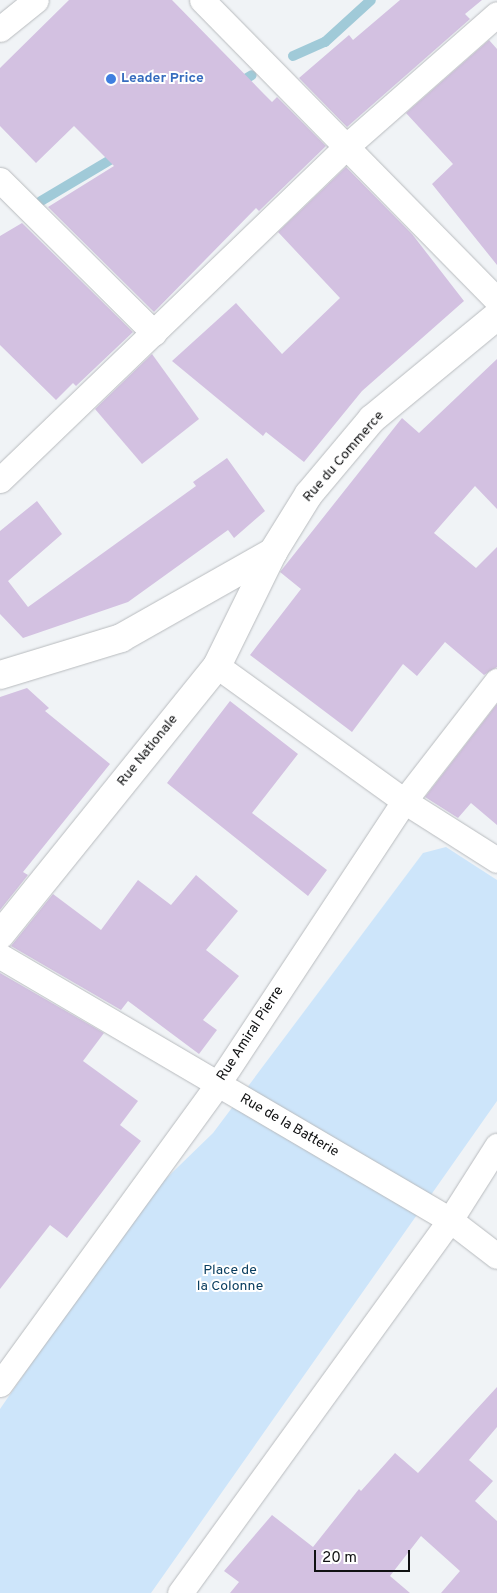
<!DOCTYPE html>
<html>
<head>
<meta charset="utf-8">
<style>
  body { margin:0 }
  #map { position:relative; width:497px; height:1593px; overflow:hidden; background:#f0f3f6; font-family:Overpass,sans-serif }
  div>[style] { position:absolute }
  .green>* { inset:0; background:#cde5fa }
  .stream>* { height:10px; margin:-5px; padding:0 5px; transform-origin:5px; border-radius:5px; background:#a0cad8 }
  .building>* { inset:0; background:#d3c1e1 }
  .roads { filter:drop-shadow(0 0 1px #b8bbbe) drop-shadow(0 0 1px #b8bbbe) }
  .minor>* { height:25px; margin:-12.5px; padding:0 12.5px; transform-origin:12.5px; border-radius:12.5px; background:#fff }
  .tertiary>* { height:28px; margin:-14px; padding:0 14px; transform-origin:14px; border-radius:14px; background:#fff }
  .dots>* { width:14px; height:14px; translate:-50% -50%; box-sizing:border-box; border:2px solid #fff; border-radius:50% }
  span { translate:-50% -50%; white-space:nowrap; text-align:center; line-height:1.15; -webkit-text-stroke:4px #fff; paint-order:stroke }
  .shop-label { font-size:14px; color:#366cbe; font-weight:700 }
  .left { translate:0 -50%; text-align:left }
  .street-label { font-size:14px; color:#101112 }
  .park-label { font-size:14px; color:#0a3e60 }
  .scale { position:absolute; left:314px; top:1550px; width:96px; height:22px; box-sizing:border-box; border:2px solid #101112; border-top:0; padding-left:6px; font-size:15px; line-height:18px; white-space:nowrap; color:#101112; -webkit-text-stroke:4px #fff; paint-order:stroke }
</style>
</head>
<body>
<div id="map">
  <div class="green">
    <div style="clip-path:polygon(446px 847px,497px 880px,497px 1101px,151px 1593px,0 1593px,0 1409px,145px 1199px,213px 1133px,423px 853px)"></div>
  </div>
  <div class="stream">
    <div style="left:293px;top:56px;width:35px;rotate:-24deg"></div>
    <div style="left:325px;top:42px;width:62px;rotate:-42.4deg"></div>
    <div style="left:237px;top:84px;width:17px;rotate:-31deg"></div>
    <div style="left:41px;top:201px;width:92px;rotate:-30.7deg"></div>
  </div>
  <div class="building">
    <div style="clip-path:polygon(69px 0,172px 0,262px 92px,272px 102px,277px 97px,326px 146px,259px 211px,256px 208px,154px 312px,48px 207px,114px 166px,74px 126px,36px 163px,0 126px,0 68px)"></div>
    <div style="clip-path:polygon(400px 0,482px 0,465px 14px,470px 19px,347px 127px,299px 78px,349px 35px,353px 40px)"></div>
    <div style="clip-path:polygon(489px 40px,497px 49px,497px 265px,432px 184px,453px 164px,406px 113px)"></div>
    <div style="clip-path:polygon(346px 167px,412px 234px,464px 301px,362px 391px,304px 462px,266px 432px,263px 436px,172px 361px,236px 303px,282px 354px,340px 298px,278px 232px)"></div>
    <div style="clip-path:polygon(22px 223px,133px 332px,76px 386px,73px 383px,56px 400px,0 345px,0 236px)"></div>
    <div style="clip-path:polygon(152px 354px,199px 419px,142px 464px,95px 409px)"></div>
    <div style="clip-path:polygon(497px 359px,497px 509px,475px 486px,434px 533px,476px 568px,497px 547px,497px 667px,484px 675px,445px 642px,417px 676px,403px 664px,352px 732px,250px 655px,301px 589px,280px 572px,402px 418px,419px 433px)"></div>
    <div style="clip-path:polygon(227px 458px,265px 511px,234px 538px,228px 530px,128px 602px,23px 638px,0 614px,0 531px,37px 501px,62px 534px,8px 581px,28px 607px,196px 486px,193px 482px)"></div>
    <div style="clip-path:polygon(27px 688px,49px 708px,45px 711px,110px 764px,23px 872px,28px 875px,0 910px,0 697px)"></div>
    <div style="clip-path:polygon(230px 701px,298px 754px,252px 813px,327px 870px,308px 896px,167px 783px)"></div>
    <div style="clip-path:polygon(497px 704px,497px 825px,471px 803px,458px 818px,425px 797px)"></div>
    <div style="clip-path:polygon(196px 875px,238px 911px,206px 950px,239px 976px,203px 1020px,217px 1030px,199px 1054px,128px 1001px,121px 1010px,11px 946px,53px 894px,101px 930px,138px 880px,171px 905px)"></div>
    <div style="clip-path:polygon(0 973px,104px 1033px,83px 1061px,138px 1101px,120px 1125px,141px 1141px,67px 1238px,50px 1225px,0 1289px)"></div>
    <div style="clip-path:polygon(497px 1387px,497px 1427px,469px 1460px,493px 1481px,475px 1501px,497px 1521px,497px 1593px,441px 1593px,460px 1571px,421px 1536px,390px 1576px,410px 1593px,230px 1593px,239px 1582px,224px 1571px,272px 1515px,313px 1547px,359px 1489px,361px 1491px,395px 1453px,418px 1473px)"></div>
  </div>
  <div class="roads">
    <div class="minor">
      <div style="left:202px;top:0;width:421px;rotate:45.5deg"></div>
      <div style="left:0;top:29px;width:46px;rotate:-38.9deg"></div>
      <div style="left:0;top:180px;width:217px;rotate:44.8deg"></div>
      <div style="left:0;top:480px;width:483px;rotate:-43.9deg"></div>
      <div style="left:348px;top:145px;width:198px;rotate:-41.3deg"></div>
      <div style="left:217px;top:666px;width:231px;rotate:35.8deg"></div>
      <div style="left:404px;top:801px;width:110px;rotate:32.4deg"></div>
      <div style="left:0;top:956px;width:522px;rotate:30.4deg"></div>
      <div style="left:450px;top:1220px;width:59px;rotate:37.5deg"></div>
      <div style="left:0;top:1384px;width:369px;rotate:-54deg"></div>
      <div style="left:217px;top:1085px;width:340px;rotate:-56.6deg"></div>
      <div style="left:404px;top:801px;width:152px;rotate:-52.2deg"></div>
      <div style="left:180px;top:1593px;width:460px;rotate:-54.1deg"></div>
      <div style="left:450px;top:1220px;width:88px;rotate:-57.6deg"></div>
    </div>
    <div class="tertiary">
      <div style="left:0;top:675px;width:127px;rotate:-17deg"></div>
      <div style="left:121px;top:638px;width:175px;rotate:-29.5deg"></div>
      <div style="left:0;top:935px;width:346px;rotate:-51.1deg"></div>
      <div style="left:217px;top:666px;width:127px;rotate:-63.8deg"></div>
      <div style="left:273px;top:552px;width:68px;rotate:-58.2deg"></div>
      <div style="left:309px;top:494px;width:98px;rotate:-50deg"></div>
      <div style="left:372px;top:419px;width:162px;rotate:-39.5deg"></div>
    </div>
  </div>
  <div class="dots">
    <div style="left:111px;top:79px;background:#3f7fe0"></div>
  </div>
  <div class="shop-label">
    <span class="left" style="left:121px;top:79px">Leader Price</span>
  </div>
  <div class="street-label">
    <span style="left:344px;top:457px;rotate:-49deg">Rue du Commerce</span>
    <span style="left:148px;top:751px;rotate:-51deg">Rue Nationale</span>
    <span style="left:251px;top:1034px;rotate:-57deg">Rue Amiral Pierre</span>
    <span style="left:289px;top:1126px;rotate:30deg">Rue de la Batterie</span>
  </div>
  <div class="park-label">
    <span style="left:230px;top:1279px">Place de<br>la Colonne</span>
  </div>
  <div class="scale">20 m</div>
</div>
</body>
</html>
